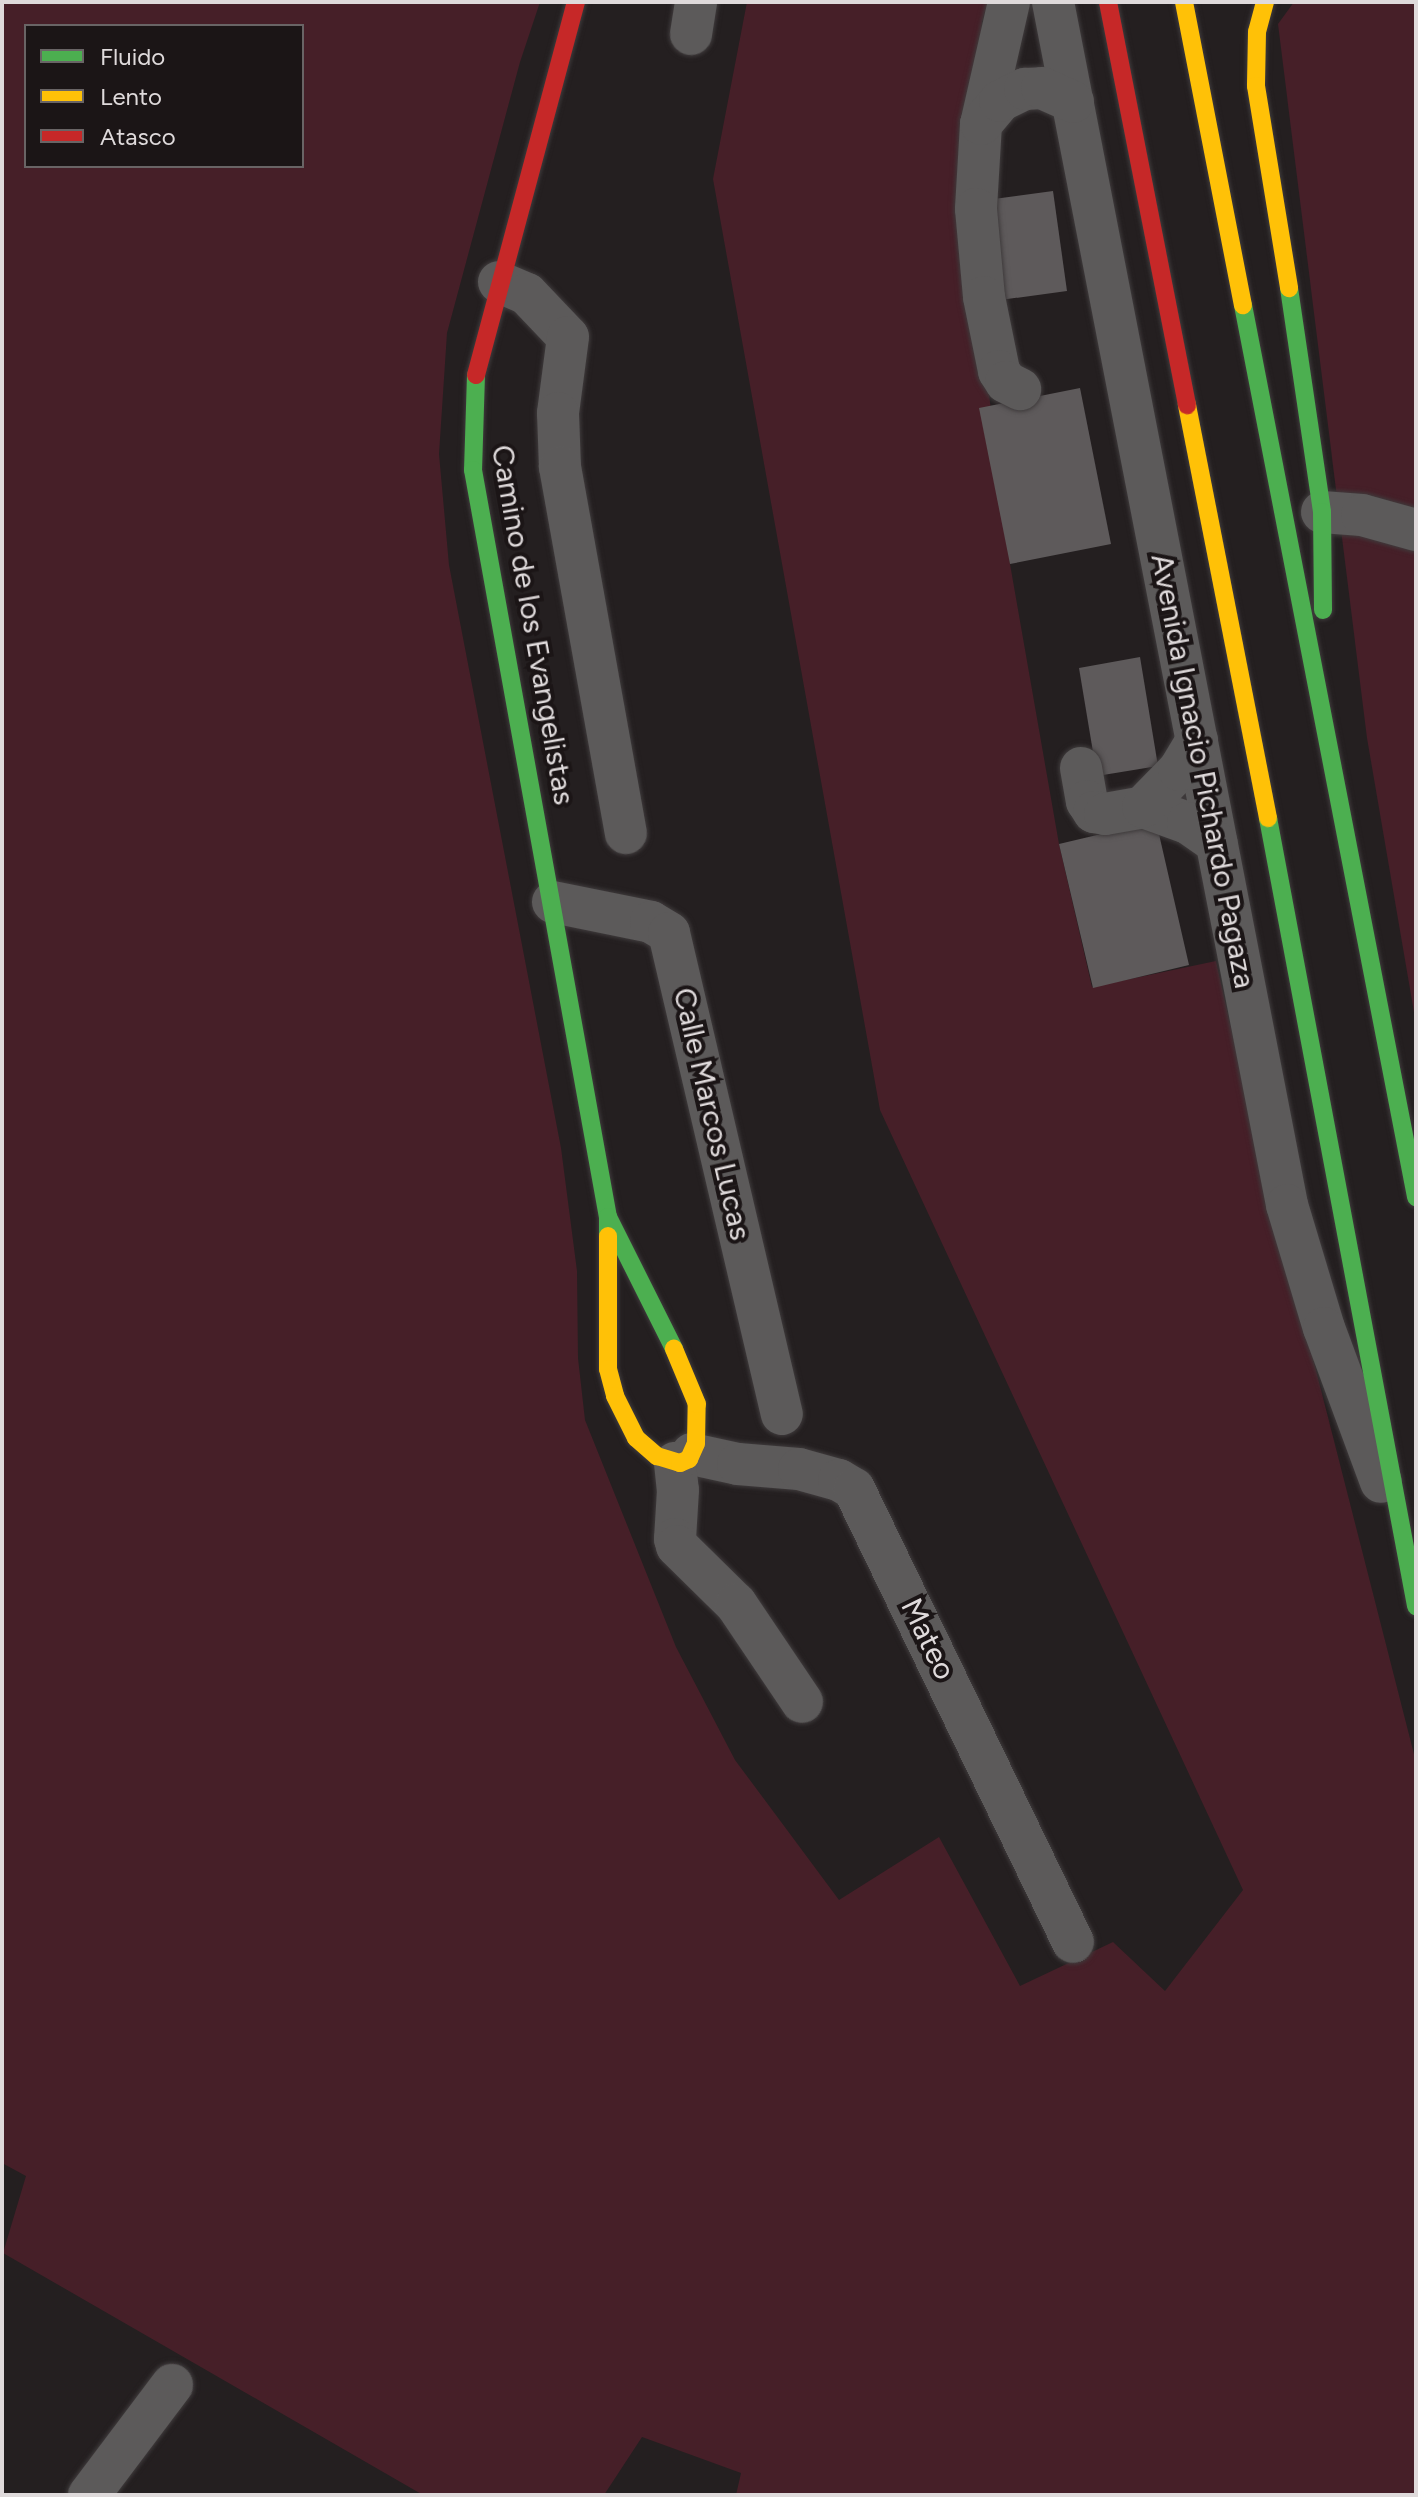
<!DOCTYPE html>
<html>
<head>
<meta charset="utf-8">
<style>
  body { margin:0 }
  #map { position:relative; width:1418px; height:2497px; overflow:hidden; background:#241f20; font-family:Figtree,sans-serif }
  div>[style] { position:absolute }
  .green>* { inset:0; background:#461f28 }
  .building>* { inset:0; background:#5e5a5b }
  .roads { filter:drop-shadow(0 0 2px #3f3b3c) drop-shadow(0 0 2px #3f3b3c) }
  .street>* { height:42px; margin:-21px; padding:0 21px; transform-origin:21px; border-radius:21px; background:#5c5a5a }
  .fast>* { height:18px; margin:-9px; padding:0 9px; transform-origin:9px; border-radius:9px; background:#4caf50 }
  .slow>* { height:18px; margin:-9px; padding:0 9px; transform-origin:9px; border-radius:9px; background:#ffc107 }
  .jam>* { height:18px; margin:-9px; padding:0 9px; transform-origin:9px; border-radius:9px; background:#c62828 }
  span { translate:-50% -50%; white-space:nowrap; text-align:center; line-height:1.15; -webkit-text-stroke:8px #1b1516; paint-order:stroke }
  .street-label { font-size:30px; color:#dfdadb }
  .frame { position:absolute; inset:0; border:4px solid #dfdadb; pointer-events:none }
  .legend { position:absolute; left:24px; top:24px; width:280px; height:144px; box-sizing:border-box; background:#1b1516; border:2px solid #696465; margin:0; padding:10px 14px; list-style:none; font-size:24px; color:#dfdadb }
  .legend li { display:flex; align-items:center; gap:16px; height:40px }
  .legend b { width:40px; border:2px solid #696465 }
</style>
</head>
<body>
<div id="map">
  <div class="green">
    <div style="clip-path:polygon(evenodd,2px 2px,540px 2px,520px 62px,447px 333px,439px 454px,449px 565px,561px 1148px,577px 1271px,578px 1358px,585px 1420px,676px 1647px,735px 1760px,839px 1900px,939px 1837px,1020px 1986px,1113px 1942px,1165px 1991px,1243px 1890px,880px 1110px,713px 179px,747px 2px,988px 2px,982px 22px,965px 200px,1010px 564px,1059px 844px,1092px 987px,1216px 961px,1248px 1104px,1416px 1762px,1416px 2495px,736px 2495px,741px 2473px,642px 2437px,604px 2495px,423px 2495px,3px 2253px,26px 2176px,2px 2163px,2px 2px,26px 26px,302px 26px,302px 166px,26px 166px,26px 26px)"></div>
    <div style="clip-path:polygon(1294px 2px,1416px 2px,1416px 1024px,1367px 738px,1278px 24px)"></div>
  </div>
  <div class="building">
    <div style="clip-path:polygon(1053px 191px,1067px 291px,993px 301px,979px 201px)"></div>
    <div style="clip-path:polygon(1080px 388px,1111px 544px,1010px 564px,979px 408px)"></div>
    <div style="clip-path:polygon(1140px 657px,1158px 766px,1097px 776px,1079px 668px)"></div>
    <div style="clip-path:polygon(1156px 821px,1189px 965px,1093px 988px,1059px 844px)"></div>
  </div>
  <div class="roads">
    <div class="street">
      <div style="left:1009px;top:2px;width:125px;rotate:102.9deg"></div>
      <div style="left:981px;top:124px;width:85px;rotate:93.4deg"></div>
      <div style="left:976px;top:209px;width:88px;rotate:84.8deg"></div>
      <div style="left:984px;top:297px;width:76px;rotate:78.5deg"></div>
      <div style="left:999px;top:371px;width:13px;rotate:58deg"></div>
      <div style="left:1006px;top:382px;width:16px;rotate:27deg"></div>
      <div style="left:1053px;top:2px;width:1226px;rotate:78.99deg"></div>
      <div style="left:1287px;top:1205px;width:128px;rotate:73.3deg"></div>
      <div style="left:1324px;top:1328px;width:164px;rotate:69.7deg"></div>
      <div style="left:691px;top:34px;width:32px;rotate:-81deg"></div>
      <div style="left:981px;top:124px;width:30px;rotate:-50deg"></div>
      <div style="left:1000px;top:101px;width:28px;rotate:-26deg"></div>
      <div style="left:1025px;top:89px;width:17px;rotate:-3deg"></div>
      <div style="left:1042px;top:88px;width:34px;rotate:24deg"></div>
      <div style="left:499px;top:282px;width:30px;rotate:23deg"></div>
      <div style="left:527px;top:294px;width:59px;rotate:46.4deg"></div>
      <div style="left:568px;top:337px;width:77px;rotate:97.5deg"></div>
      <div style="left:558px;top:413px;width:54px;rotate:87.9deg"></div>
      <div style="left:560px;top:467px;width:372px;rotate:79.8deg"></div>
      <div style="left:1322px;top:512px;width:40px;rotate:4.3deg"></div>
      <div style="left:1362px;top:515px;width:56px;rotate:15.5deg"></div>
      <div style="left:1081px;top:768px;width:34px;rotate:80deg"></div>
      <div style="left:1087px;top:801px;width:13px;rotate:58deg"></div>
      <div style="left:1094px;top:812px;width:11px;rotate:10deg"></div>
      <div style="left:1105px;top:814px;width:39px;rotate:-10deg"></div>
      <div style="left:1143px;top:807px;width:48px;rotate:19.6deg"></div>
      <div style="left:1188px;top:823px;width:35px;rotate:35deg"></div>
      <div style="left:1143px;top:807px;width:52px;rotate:-45.8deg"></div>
      <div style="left:1179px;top:770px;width:35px;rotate:-59deg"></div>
      <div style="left:553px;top:902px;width:100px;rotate:11.5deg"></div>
      <div style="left:651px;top:922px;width:21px;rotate:31deg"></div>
      <div style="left:669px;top:933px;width:494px;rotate:76.8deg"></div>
      <div style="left:692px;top:1454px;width:47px;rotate:12.3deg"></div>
      <div style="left:738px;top:1464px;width:61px;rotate:4.7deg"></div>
      <div style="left:799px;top:1469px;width:41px;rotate:15.4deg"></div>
      <div style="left:839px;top:1480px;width:17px;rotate:31deg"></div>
      <div style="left:854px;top:1489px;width:503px;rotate:64.2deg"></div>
      <div style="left:675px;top:1463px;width:27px;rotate:84deg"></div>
      <div style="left:678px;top:1490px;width:49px;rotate:93.5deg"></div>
      <div style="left:675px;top:1539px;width:7px;rotate:74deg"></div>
      <div style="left:677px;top:1546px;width:83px;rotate:44.5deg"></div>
      <div style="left:736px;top:1604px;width:118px;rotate:56deg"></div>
      <div style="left:89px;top:2495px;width:138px;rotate:-53deg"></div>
    </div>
    <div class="fast">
      <div style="left:1289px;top:288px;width:226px;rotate:81.6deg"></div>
      <div style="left:1322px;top:512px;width:98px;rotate:89.4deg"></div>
      <div style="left:1243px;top:305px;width:909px;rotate:79.02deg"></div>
      <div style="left:476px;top:375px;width:95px;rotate:91.8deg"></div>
      <div style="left:473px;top:470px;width:759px;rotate:79.76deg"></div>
      <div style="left:608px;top:1217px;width:19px;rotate:90deg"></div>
      <div style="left:1268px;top:818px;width:802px;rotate:79.36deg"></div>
      <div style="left:608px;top:1217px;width:148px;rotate:63.4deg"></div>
    </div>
    <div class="slow">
      <div style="left:1184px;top:2px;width:309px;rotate:79deg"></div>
      <div style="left:1265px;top:2px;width:31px;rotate:105deg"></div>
      <div style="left:1257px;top:32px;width:54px;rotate:91.1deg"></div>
      <div style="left:1256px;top:86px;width:205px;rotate:80.7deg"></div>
      <div style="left:1187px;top:405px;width:421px;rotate:78.9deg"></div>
      <div style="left:608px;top:1236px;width:133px;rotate:90deg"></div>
      <div style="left:608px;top:1369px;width:28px;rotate:75deg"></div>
      <div style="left:615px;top:1396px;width:47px;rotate:63.4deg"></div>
      <div style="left:636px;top:1438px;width:28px;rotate:41deg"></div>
      <div style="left:657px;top:1456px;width:24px;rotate:17deg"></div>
      <div style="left:680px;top:1463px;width:10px;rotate:-24deg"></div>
      <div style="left:689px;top:1459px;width:17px;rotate:-66deg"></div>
      <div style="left:696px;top:1443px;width:39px;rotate:-89deg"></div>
      <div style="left:697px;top:1404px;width:60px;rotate:-112.7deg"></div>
    </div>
    <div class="jam">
      <div style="left:1108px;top:2px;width:411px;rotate:78.9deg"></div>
      <div style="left:476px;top:375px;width:386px;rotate:-75deg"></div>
    </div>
  </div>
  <div class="street-label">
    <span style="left:533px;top:625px;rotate:80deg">Camino de los Evangelistas</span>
    <span style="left:1203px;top:771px;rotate:79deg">Avenida Ignacio Pichardo Pagaza</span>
    <span style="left:712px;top:1114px;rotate:77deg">Calle Marcos Lucas</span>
    <span style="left:928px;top:1639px;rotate:64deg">Mateo</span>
  </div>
  <div class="frame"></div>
  <ul class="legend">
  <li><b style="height:10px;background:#4caf50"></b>Fluido</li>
  <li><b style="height:10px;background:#ffc107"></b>Lento</li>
  <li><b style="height:10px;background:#c62828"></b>Atasco</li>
  </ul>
</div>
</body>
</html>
